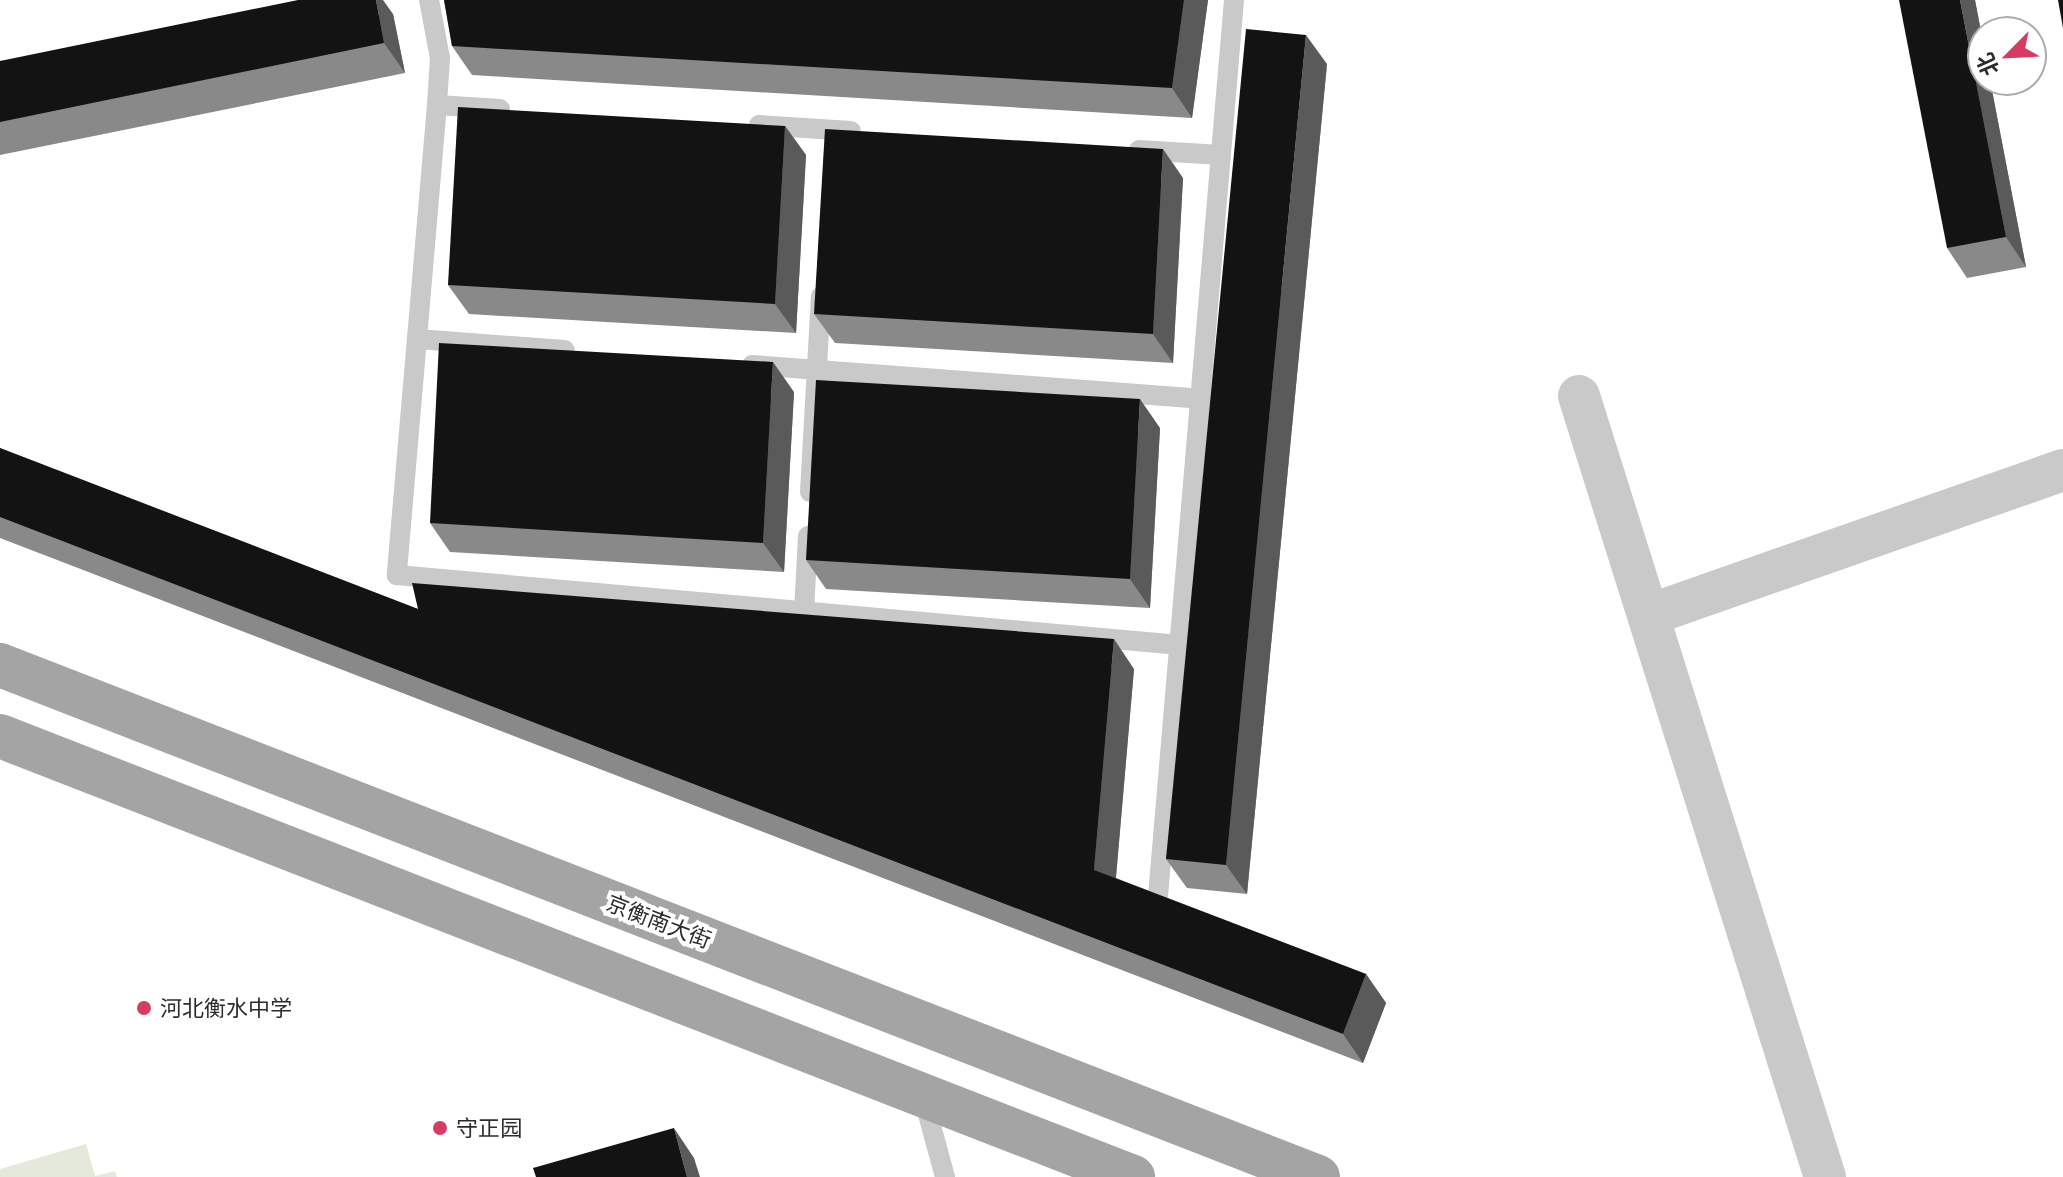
<!DOCTYPE html>
<html>
<head>
<meta charset="utf-8">
<style>
  body { margin:0 }
  #map { position:relative; width:2063px; height:1177px; overflow:hidden; background:#fff; font-family:"Noto Sans","Noto Sans SC",sans-serif }
  div>[style] { position:absolute }
  .green>* { inset:0; background:#e5e9db }
  .service>* { height:20px; margin:-10px; padding:0 10px; transform-origin:10px; border-radius:10px; background:#c9c9c9 }
  .minor>* { height:42px; margin:-21px; padding:0 21px; transform-origin:21px; border-radius:21px; background:#c9c9c9 }
  .primary>* { height:44px; margin:-22px; padding:0 22px; transform-origin:22px; border-radius:22px; background:#a4a4a4 }
  .wall>* { inset:0; background:#898989 }
  .shaded-wall>* { inset:0; background:#5a5a5a }
  .building>* { inset:0; background:#131313 }
  .dots>* { width:22px; height:22px; translate:-50% -50%; box-sizing:border-box; border:4px solid #fff; border-radius:50% }
  span { translate:-50% -50%; white-space:nowrap; text-align:center; line-height:1.15; -webkit-text-stroke:8px #fff; paint-order:stroke }
  .street-label { font-size:22px; color:#2c2c2c }
  .poi-label { font-size:22px; color:#2c2c2c }
  .left { translate:0 -50%; text-align:left }
  .north { position:absolute; left:1967px; top:16px; width:80px; height:80px; box-sizing:border-box; background:#fff; border:2px solid #ababab; border-radius:50%; rotate:246deg; font-size:22px; font-weight:700; line-height:32px; text-align:center; color:#2c2c2c }
  .north::after { content:''; display:block; margin:auto; width:28px; height:36px; background:#d63c63; clip-path:polygon(50% 0,100% 100%,50% 72%,0 100%) }
</style>
</head>
<body>
<div id="map">
  <div class="green">
    <div style="clip-path:polygon(86px 1144px,95px 1176px,115px 1171px,117px 1177px,0 1177px,0 1169px)"></div>
  </div>
  <div class="service">
    <div style="left:429px;top:0;width:59px;rotate:79.3deg"></div>
    <div style="left:440px;top:58px;width:47px;rotate:93.7deg"></div>
    <div style="left:500px;top:109px;width:63px;rotate:-176.4deg"></div>
    <div style="left:437px;top:105px;width:472px;rotate:94.9deg"></div>
    <div style="left:397px;top:575px;width:786px;rotate:5.11deg"></div>
    <div style="left:759px;top:125px;width:92px;rotate:3.7deg"></div>
    <div style="left:1139px;top:150px;width:82px;rotate:3.5deg"></div>
    <div style="left:417px;top:339px;width:148px;rotate:4.3deg"></div>
    <div style="left:752px;top:365px;width:450px;rotate:4.3deg"></div>
    <div style="left:810px;top:492px;width:196px;rotate:-86.8deg"></div>
    <div style="left:804px;top:612px;width:76px;rotate:-87deg"></div>
    <div style="left:1158px;top:896px;width:899px;rotate:-85.15deg"></div>
    <div style="left:923px;top:1096px;width:84px;rotate:74.8deg"></div>
  </div>
  <div class="minor">
    <div style="left:1579px;top:396px;width:819px;rotate:72.52deg"></div>
    <div style="left:1649px;top:615px;width:439px;rotate:-19.3deg"></div>
  </div>
  <div class="primary">
    <div style="left:0;top:665px;width:1414px;rotate:21.23deg"></div>
    <div style="left:0;top:736px;width:1216px;rotate:21.27deg"></div>
  </div>
  <div class="wall">
    <div style="clip-path:polygon(444px 0,1208px 0,1192px 118px,472px 75px,452px 46px)"></div>
    <div style="clip-path:polygon(1975px 0,1983px 42px,1983px 80px,1990px 80px,2026px 267px,1967px 278px,1947px 248px)"></div>
    <div style="clip-path:polygon(393px 14px,405px 73px,0 155px,0 61px)"></div>
    <div style="clip-path:polygon(1327px 64px,1247px 894px,1187px 888px,1166px 859px)"></div>
    <div style="clip-path:polygon(785px 126px,806px 155px,796px 333px,469px 314px,448px 285px)"></div>
    <div style="clip-path:polygon(1183px 178px,1173px 363px,835px 343px,814px 314px)"></div>
    <div style="clip-path:polygon(794px 392px,784px 572px,450px 552px,430px 523px)"></div>
    <div style="clip-path:polygon(1160px 428px,1150px 608px,826px 589px,806px 560px)"></div>
    <div style="clip-path:polygon(0 448px,418px 609px,1134px 669px,1116px 878px,1366px 974px,1386px 1003px,1363px 1063px,0 538px)"></div>
  </div>
  <div class="shaded-wall">
    <div style="clip-path:polygon(376px 0,383px 0,393px 14px,405px 73px,384px 43px)"></div>
    <div style="clip-path:polygon(1184px 0,1208px 0,1192px 118px,1172px 88px)"></div>
    <div style="clip-path:polygon(1960px 0,1975px 0,1983px 42px,1983px 80px,1990px 80px,2026px 267px,2006px 237px)"></div>
    <div style="clip-path:polygon(1306px 35px,1327px 64px,1247px 894px,1226px 865px)"></div>
    <div style="clip-path:polygon(785px 126px,806px 155px,796px 333px,775px 304px)"></div>
    <div style="clip-path:polygon(1163px 149px,1183px 178px,1173px 363px,1153px 334px)"></div>
    <div style="clip-path:polygon(773px 362px,794px 392px,784px 572px,763px 543px)"></div>
    <div style="clip-path:polygon(1140px 399px,1160px 428px,1150px 608px,1130px 579px)"></div>
    <div style="clip-path:polygon(1114px 639px,1134px 669px,1114px 899px,1094px 870px)"></div>
    <div style="clip-path:polygon(1366px 974px,1386px 1003px,1363px 1063px,1343px 1034px)"></div>
    <div style="clip-path:polygon(674px 1128px,694px 1158px,700px 1177px,687px 1177px)"></div>
  </div>
  <div class="building">
    <div style="clip-path:polygon(298px 0,376px 0,384px 43px,0 122px,0 61px)"></div>
    <div style="clip-path:polygon(444px 0,1184px 0,1172px 88px,452px 46px)"></div>
    <div style="clip-path:polygon(1899px 0,1960px 0,2006px 237px,1947px 248px)"></div>
    <div style="clip-path:polygon(2058px 0,2063px 0,2063px 28px)"></div>
    <div style="clip-path:polygon(1246px 29px,1306px 35px,1226px 865px,1166px 859px)"></div>
    <div style="clip-path:polygon(458px 107px,785px 126px,775px 304px,448px 285px)"></div>
    <div style="clip-path:polygon(825px 129px,1163px 149px,1153px 334px,814px 314px)"></div>
    <div style="clip-path:polygon(439px 343px,773px 362px,763px 543px,430px 523px)"></div>
    <div style="clip-path:polygon(816px 380px,1140px 399px,1130px 579px,806px 560px)"></div>
    <div style="clip-path:polygon(0 448px,418px 609px,412px 583px,1114px 639px,1094px 870px,1366px 974px,1343px 1034px,0 517px)"></div>
    <div style="clip-path:polygon(674px 1128px,687px 1177px,536px 1177px,533px 1168px)"></div>
  </div>
  <div class="dots">
    <div style="left:144px;top:1008px;background:#d63c63"></div>
    <div style="left:440px;top:1128px;background:#d63c63"></div>
  </div>
  <div class="street-label">
    <span style="left:659px;top:921px;rotate:21deg">京衡南大街</span>
  </div>
  <div class="poi-label">
    <span class="left" style="left:160px;top:1008px">河北衡水中学</span>
    <span class="left" style="left:456px;top:1128px">守正园</span>
  </div>
  <div class="north">北</div>
</div>
</body>
</html>
